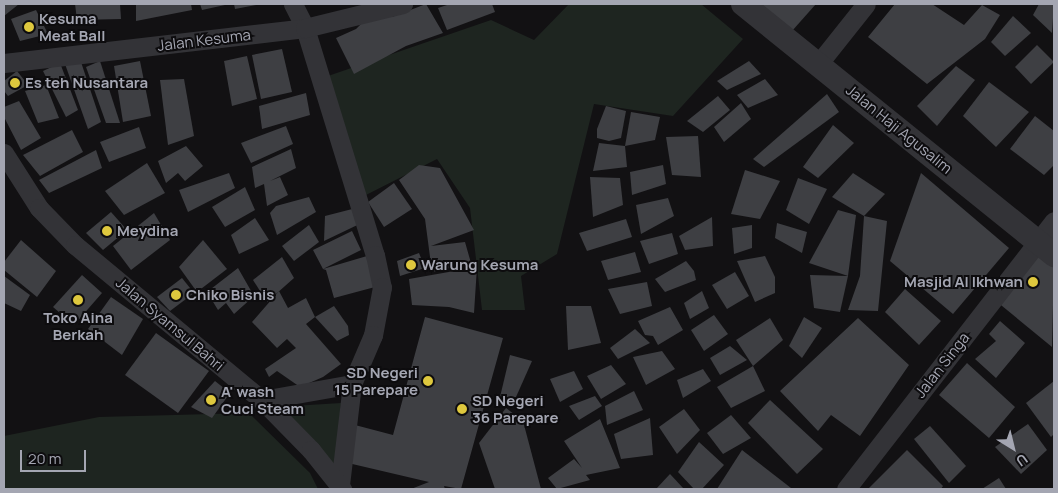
<!DOCTYPE html>
<html>
<head>
<meta charset="utf-8">
<style>
  body { margin:0 }
  #map { position:relative; width:1058px; height:493px; overflow:hidden; background:#121113; font-family:Manrope,sans-serif }
  div>[style] { position:absolute }
  .green>* { inset:0; background:#1e2520 }
  .building>* { inset:0; background:#3e3f43 }
  .minor>* { height:19px; margin:-9.5px; padding:0 9.5px; transform-origin:9.5px; border-radius:9.5px; background:#333337 }
  .tertiary>* { height:24px; margin:-12px; padding:0 12px; transform-origin:12px; border-radius:12px; background:#333337 }
  .dots>* { width:14px; height:14px; translate:-50% -50%; box-sizing:border-box; border:2px solid #0d0c0e; border-radius:50% }
  span { translate:-50% -50%; white-space:nowrap; text-align:center; line-height:1.15; -webkit-text-stroke:4px #0d0c0e; paint-order:stroke }
  .poi-label { font-size:15px; color:#a4a6b2; font-weight:700 }
  .left { translate:0 -50%; text-align:left }
  .right { translate:-100% -50%; text-align:right }
  .street-label { font-size:15px; color:#a4a6b2 }
  .frame { position:absolute; inset:0; border:5px solid #a4a6b2; pointer-events:none }
  .north { position:absolute; left:988px; top:423px; width:50px; height:50px; -webkit-text-stroke:4px #0d0c0e; paint-order:stroke; rotate:144deg; font-size:14px; font-weight:700; line-height:20px; text-align:center; color:#a4a6b2 }
  .north::after { content:''; display:block; margin:auto; width:18px; height:22px; background:#a4a6b2; clip-path:polygon(50% 0,100% 100%,50% 72%,0 100%) }
  .scale { position:absolute; left:20px; top:450px; width:66px; height:22px; box-sizing:border-box; border:2px solid #a4a6b2; border-top:0; padding-left:6px; font-size:15px; line-height:18px; white-space:nowrap; color:#a4a6b2; -webkit-text-stroke:4px #0d0c0e; paint-order:stroke }
</style>
</head>
<body>
<div id="map">
  <div class="green">
    <div style="clip-path:polygon(569px 4px,701px 4px,743px 39px,673px 116px,594px 104px,557px 254px,521px 276px,525px 310px,482px 310px,470px 208px,437px 159px,364px 196px,328px 76px,491px 20px,534px 40px)"></div>
    <div style="clip-path:polygon(341px 403px,335px 468px,277px 407px)"></div>
    <div style="clip-path:polygon(249px 413px,310px 473px,318px 489px,4px 489px,4px 436px,99px 417px)"></div>
  </div>
  <div class="building">
    <div style="clip-path:polygon(4px 4px,19px 4px,4px 16px)"></div>
    <div style="clip-path:polygon(75px 4px,120px 4px,121px 19px,77px 20px)"></div>
    <div style="clip-path:polygon(136px 4px,191px 4px,192px 10px,136px 21px)"></div>
    <div style="clip-path:polygon(200px 4px,225px 4px,225px 5px,202px 10px)"></div>
    <div style="clip-path:polygon(234px 4px,256px 4px,256px 5px,235px 9px)"></div>
    <div style="clip-path:polygon(426px 4px,443px 33px,406px 46px,354px 74px,336px 38px,356px 29px,369px 16px,381px 13px,392px 17px)"></div>
    <div style="clip-path:polygon(450px 4px,492px 4px,495px 12px,447px 30px,438px 8px)"></div>
    <div style="clip-path:polygon(757px 4px,816px 4px,792px 31px)"></div>
    <div style="clip-path:polygon(895px 4px,932px 4px,964px 25px,982px 5px,1000px 15px,985px 39px,927px 84px,868px 37px)"></div>
    <div style="clip-path:polygon(1039px 4px,1054px 4px,1052px 33px,1033px 15px)"></div>
    <div style="clip-path:polygon(36px 10px,48px 34px,20px 41px,11px 19px)"></div>
    <div style="clip-path:polygon(1013px 16px,1031px 33px,1005px 56px,991px 42px)"></div>
    <div style="clip-path:polygon(1037px 45px,1054px 62px,1031px 84px,1015px 67px)"></div>
    <div style="clip-path:polygon(282px 49px,292px 92px,261px 99px,252px 55px)"></div>
    <div style="clip-path:polygon(247px 56px,257px 99px,232px 106px,224px 61px)"></div>
    <div style="clip-path:polygon(80px 59px,101px 122px,88px 129px,65px 64px)"></div>
    <div style="clip-path:polygon(100px 61px,120px 123px,106px 123px,86px 67px)"></div>
    <div style="clip-path:polygon(140px 61px,151px 116px,123px 122px,114px 66px)"></div>
    <div style="clip-path:polygon(749px 61px,761px 74px,727px 90px,717px 81px)"></div>
    <div style="clip-path:polygon(60px 63px,78px 110px,66px 117px,43px 71px)"></div>
    <div style="clip-path:polygon(956px 66px,975px 80px,937px 126px,917px 106px)"></div>
    <div style="clip-path:polygon(17px 71px,28px 85px,8px 96px,4px 91px,4px 81px)"></div>
    <div style="clip-path:polygon(184px 79px,194px 136px,168px 145px,160px 80px)"></div>
    <div style="clip-path:polygon(765px 79px,778px 95px,748px 108px,737px 95px)"></div>
    <div style="clip-path:polygon(989px 82px,1029px 112px,996px 147px,963px 116px)"></div>
    <div style="clip-path:polygon(46px 85px,59px 118px,38px 123px,25px 91px)"></div>
    <div style="clip-path:polygon(306px 93px,310px 115px,262px 129px,259px 106px)"></div>
    <div style="clip-path:polygon(827px 94px,839px 112px,764px 167px,753px 159px)"></div>
    <div style="clip-path:polygon(718px 96px,730px 110px,703px 132px,687px 121px)"></div>
    <div style="clip-path:polygon(19px 101px,41px 138px,21px 150px,4px 117px,4px 107px)"></div>
    <div style="clip-path:polygon(741px 103px,751px 119px,724px 142px,714px 127px)"></div>
    <div style="clip-path:polygon(606px 106px,626px 111px,621px 138px,609px 141px,597px 138px,597px 129px)"></div>
    <div style="clip-path:polygon(631px 112px,660px 117px,655px 140px,625px 146px)"></div>
    <div style="clip-path:polygon(1035px 116px,1054px 131px,1054px 165px,1044px 175px,1010px 149px)"></div>
    <div style="clip-path:polygon(833px 125px,854px 143px,818px 178px,803px 167px)"></div>
    <div style="clip-path:polygon(286px 126px,293px 144px,251px 163px,241px 143px)"></div>
    <div style="clip-path:polygon(139px 127px,146px 148px,109px 162px,100px 142px)"></div>
    <div style="clip-path:polygon(72px 130px,83px 152px,40px 176px,23px 155px)"></div>
    <div style="clip-path:polygon(698px 136px,701px 177px,672px 175px,666px 137px)"></div>
    <div style="clip-path:polygon(599px 143px,625px 146px,627px 167px,593px 171px)"></div>
    <div style="clip-path:polygon(186px 146px,203px 166px,185px 181px,178px 173px,166px 183px,158px 161px)"></div>
    <div style="clip-path:polygon(291px 149px,296px 168px,270px 181px,280px 177px,288px 195px,267px 206px,264px 184px,255px 188px,252px 167px)"></div>
    <div style="clip-path:polygon(96px 150px,102px 168px,49px 193px,39px 180px)"></div>
    <div style="clip-path:polygon(147px 163px,165px 193px,124px 215px,105px 191px)"></div>
    <div style="clip-path:polygon(419px 165px,440px 168px,474px 230px,431px 246px,465px 242px,471px 263px,432px 272px,425px 219px,399px 180px)"></div>
    <div style="clip-path:polygon(663px 165px,666px 184px,632px 195px,630px 172px)"></div>
    <div style="clip-path:polygon(745px 170px,780px 181px,760px 219px,731px 214px)"></div>
    <div style="clip-path:polygon(229px 173px,235px 188px,188px 212px,179px 190px)"></div>
    <div style="clip-path:polygon(853px 173px,885px 194px,864px 216px,832px 197px)"></div>
    <div style="clip-path:polygon(921px 173px,1009px 248px,953px 314px,890px 261px)"></div>
    <div style="clip-path:polygon(590px 177px,620px 178px,623px 205px,593px 217px)"></div>
    <div style="clip-path:polygon(798px 178px,827px 189px,809px 224px,786px 210px)"></div>
    <div style="clip-path:polygon(394px 183px,412px 209px,384px 227px,368px 202px)"></div>
    <div style="clip-path:polygon(245px 187px,255px 210px,225px 227px,212px 207px)"></div>
    <div style="clip-path:polygon(309px 197px,316px 212px,277px 235px,270px 213px,276px 206px)"></div>
    <div style="clip-path:polygon(668px 198px,674px 216px,641px 234px,636px 205px)"></div>
    <div style="clip-path:polygon(360px 207px,372px 218px,324px 241px,325px 216px)"></div>
    <div style="clip-path:polygon(838px 210px,856px 215px,848px 276px,809px 263px)"></div>
    <div style="clip-path:polygon(111px 212px,127px 230px,103px 250px,86px 233px)"></div>
    <div style="clip-path:polygon(154px 213px,170px 240px,131px 270px,113px 246px)"></div>
    <div style="clip-path:polygon(864px 216px,887px 221px,878px 311px,848px 310px,860px 276px)"></div>
    <div style="clip-path:polygon(712px 217px,713px 246px,685px 250px,679px 236px)"></div>
    <div style="clip-path:polygon(255px 218px,269px 240px,239px 254px,231px 235px)"></div>
    <div style="clip-path:polygon(626px 219px,632px 237px,587px 251px,579px 233px)"></div>
    <div style="clip-path:polygon(777px 223px,807px 232px,802px 253px,775px 238px)"></div>
    <div style="clip-path:polygon(309px 225px,319px 242px,294px 261px,282px 246px)"></div>
    <div style="clip-path:polygon(752px 225px,752px 248px,734px 254px,732px 228px)"></div>
    <div style="clip-path:polygon(352px 231px,361px 250px,323px 269px,367px 256px,375px 287px,334px 298px,326px 270px,323px 269px,313px 250px)"></div>
    <div style="clip-path:polygon(672px 233px,678px 254px,649px 264px,640px 241px)"></div>
    <div style="clip-path:polygon(21px 240px,56px 271px,37px 297px,4px 270px,4px 262px)"></div>
    <div style="clip-path:polygon(203px 240px,227px 269px,197px 292px,179px 267px)"></div>
    <div style="clip-path:polygon(1038px 250px,1054px 264px,1052px 347px,996px 301px)"></div>
    <div style="clip-path:polygon(635px 252px,641px 272px,608px 280px,601px 261px)"></div>
    <div style="clip-path:polygon(419px 253px,425px 268px,400px 276px,397px 261px)"></div>
    <div style="clip-path:polygon(765px 256px,775px 277px,775px 293px,755px 302px,737px 261px)"></div>
    <div style="clip-path:polygon(282px 257px,294px 278px,267px 302px,253px 280px)"></div>
    <div style="clip-path:polygon(686px 261px,694px 271px,696px 280px,665px 292px,655px 279px)"></div>
    <div style="clip-path:polygon(477px 267px,474px 313px,449px 307px,412px 305px,409px 279px)"></div>
    <div style="clip-path:polygon(238px 268px,254px 296px,234px 314px,226px 303px,218px 310px,207px 292px)"></div>
    <div style="clip-path:polygon(735px 272px,749px 296px,727px 309px,712px 285px)"></div>
    <div style="clip-path:polygon(82px 275px,102px 293px,74px 325px,53px 307px)"></div>
    <div style="clip-path:polygon(810px 275px,848px 276px,840px 312px,814px 308px)"></div>
    <div style="clip-path:polygon(4px 276px,30px 295px,21px 311px,4px 303px)"></div>
    <div style="clip-path:polygon(182px 278px,194px 293px,170px 311px,157px 297px)"></div>
    <div style="clip-path:polygon(647px 282px,652px 306px,620px 314px,608px 289px)"></div>
    <div style="clip-path:polygon(905px 289px,941px 321px,919px 345px,885px 312px)"></div>
    <div style="clip-path:polygon(279px 291px,288px 308px,306px 298px,315px 317px,306px 324px,341px 364px,323px 377px,300px 387px,277px 371px,269px 377px,265px 369px,296px 348px,287px 339px,277px 348px,252px 322px)"></div>
    <div style="clip-path:polygon(702px 291px,709px 308px,690px 319px,684px 303px)"></div>
    <div style="clip-path:polygon(111px 297px,143px 319px,122px 355px,88px 329px)"></div>
    <div style="clip-path:polygon(334px 306px,348px 326px,349px 335px,337px 341px,315px 317px)"></div>
    <div style="clip-path:polygon(566px 306px,591px 306px,601px 343px,568px 350px)"></div>
    <div style="clip-path:polygon(670px 307px,683px 330px,658px 345px,653px 336px,645px 335px,638px 321px)"></div>
    <div style="clip-path:polygon(714px 315px,728px 334px,704px 351px,691px 330px)"></div>
    <div style="clip-path:polygon(425px 317px,503px 338px,461px 489px,444px 486px,445px 489px,411px 489px,429px 482px,348px 463px,355px 425px,393px 435px)"></div>
    <div style="clip-path:polygon(804px 317px,822px 328px,802px 358px,789px 346px)"></div>
    <div style="clip-path:polygon(770px 318px,783px 340px,753px 366px,736px 340px)"></div>
    <div style="clip-path:polygon(858px 318px,909px 365px,860px 436px,831px 415px,818px 431px,780px 391px)"></div>
    <div style="clip-path:polygon(1000px 321px,1025px 343px,996px 378px,975px 359px,996px 341px,989px 334px)"></div>
    <div style="clip-path:polygon(635px 329px,650px 343px,618px 359px,610px 348px)"></div>
    <div style="clip-path:polygon(156px 333px,209px 371px,178px 413px,125px 375px)"></div>
    <div style="clip-path:polygon(730px 346px,747px 360px,720px 375px,710px 358px)"></div>
    <div style="clip-path:polygon(662px 351px,675px 369px,646px 385px,633px 357px)"></div>
    <div style="clip-path:polygon(510px 355px,532px 361px,516px 397px,500px 397px)"></div>
    <div style="clip-path:polygon(967px 363px,1015px 407px,989px 438px,939px 395px)"></div>
    <div style="clip-path:polygon(611px 365px,626px 384px,601px 399px,587px 376px)"></div>
    <div style="clip-path:polygon(753px 366px,765px 391px,731px 408px,717px 387px)"></div>
    <div style="clip-path:polygon(703px 369px,711px 381px,683px 398px,677px 380px)"></div>
    <div style="clip-path:polygon(574px 371px,583px 389px,560px 402px,550px 379px)"></div>
    <div style="clip-path:polygon(215px 381px,230px 393px,212px 418px,191px 407px)"></div>
    <div style="clip-path:polygon(1054px 381px,1054px 434px,1051px 437px,1026px 403px)"></div>
    <div style="clip-path:polygon(634px 391px,643px 410px,607px 425px,605px 406px)"></div>
    <div style="clip-path:polygon(595px 396px,602px 406px,579px 420px,569px 406px)"></div>
    <div style="clip-path:polygon(770px 400px,823px 449px,797px 474px,748px 423px)"></div>
    <div style="clip-path:polygon(506px 408px,523px 421px,541px 489px,495px 489px,479px 443px)"></div>
    <div style="clip-path:polygon(684px 409px,700px 430px,677px 454px,659px 427px)"></div>
    <div style="clip-path:polygon(731px 415px,751px 438px,723px 454px,707px 433px)"></div>
    <div style="clip-path:polygon(650px 418px,653px 455px,621px 459px,614px 434px)"></div>
    <div style="clip-path:polygon(600px 419px,620px 468px,586px 475px,590px 480px,557px 489px,548px 478px,574px 459px,582px 468px,564px 441px)"></div>
    <div style="clip-path:polygon(1028px 424px,1047px 450px,1021px 474px,995px 447px)"></div>
    <div style="clip-path:polygon(930px 426px,966px 466px,949px 483px,914px 439px)"></div>
    <div style="clip-path:polygon(699px 442px,724px 465px,702px 489px,694px 489px,678px 472px)"></div>
    <div style="clip-path:polygon(742px 450px,791px 488px,791px 489px,717px 489px)"></div>
    <div style="clip-path:polygon(907px 450px,943px 486px,941px 489px,868px 489px)"></div>
    <div style="clip-path:polygon(670px 474px,684px 489px,656px 489px)"></div>
    <div style="clip-path:polygon(999px 478px,1006px 489px,982px 489px)"></div>
  </div>
  <div class="minor">
    <div style="left:293px;top:4px;width:27px;rotate:63deg"></div>
    <div style="left:305px;top:28px;width:238px;rotate:72.9deg"></div>
    <div style="left:375px;top:255px;width:33px;rotate:78deg"></div>
    <div style="left:382px;top:287px;width:49px;rotate:100.6deg"></div>
    <div style="left:373px;top:335px;width:53px;rotate:113.2deg"></div>
    <div style="left:352px;top:384px;width:102px;rotate:96.8deg"></div>
    <div style="left:4px;top:63px;width:303px;rotate:-6.6deg"></div>
    <div style="left:305px;top:28px;width:101px;rotate:-13.8deg"></div>
    <div style="left:819px;top:63px;width:75px;rotate:-51.5deg"></div>
    <div style="left:4px;top:153px;width:65px;rotate:57.5deg"></div>
    <div style="left:39px;top:208px;width:52px;rotate:45.8deg"></div>
    <div style="left:75px;top:245px;width:243px;rotate:39.7deg"></div>
    <div style="left:262px;top:400px;width:70px;rotate:45.6deg"></div>
    <div style="left:311px;top:450px;width:50px;rotate:51.5deg"></div>
    <div style="left:262px;top:400px;width:91px;rotate:-10.1deg"></div>
    <div style="left:846px;top:489px;width:339px;rotate:-52.2deg"></div>
  </div>
  <div class="tertiary">
    <div style="left:743px;top:4px;width:400px;rotate:38.9deg"></div>
  </div>
  <div class="dots">
    <div style="left:29px;top:27px;background:#dec83e"></div>
    <div style="left:15px;top:83px;background:#dec83e"></div>
    <div style="left:107px;top:231px;background:#dec83e"></div>
    <div style="left:411px;top:265px;background:#dec83e"></div>
    <div style="left:1033px;top:282px;background:#dec83e"></div>
    <div style="left:176px;top:295px;background:#dec83e"></div>
    <div style="left:78px;top:300px;background:#dec83e"></div>
    <div style="left:428px;top:381px;background:#dec83e"></div>
    <div style="left:211px;top:400px;background:#dec83e"></div>
    <div style="left:462px;top:409px;background:#dec83e"></div>
  </div>
  <div class="poi-label">
    <span class="left" style="left:39px;top:27px">Kesuma<br>Meat Ball</span>
    <span class="left" style="left:25px;top:83px">Es teh Nusantara</span>
    <span class="left" style="left:117px;top:231px">Meydina</span>
    <span class="left" style="left:421px;top:265px">Warung Kesuma</span>
    <span class="right" style="left:1023px;top:282px">Masjid Al Ikhwan</span>
    <span class="left" style="left:186px;top:295px">Chiko Bisnis</span>
    <span style="left:78px;top:326px">Toko Aina<br>Berkah</span>
    <span class="right" style="left:418px;top:381px">SD Negeri<br>15 Parepare</span>
    <span class="left" style="left:221px;top:400px">A' wash<br>Cuci Steam</span>
    <span class="left" style="left:472px;top:409px">SD Negeri<br>36 Parepare</span>
  </div>
  <div class="street-label">
    <span style="left:204px;top:40px;rotate:-7deg">Jalan Kesuma</span>
    <span style="left:899px;top:129px;rotate:39deg">Jalan Haji Agusalim</span>
    <span style="left:170px;top:324px;rotate:40deg">Jalan Syamsul Bahri</span>
    <span style="left:942px;top:365px;rotate:-52deg">Jalan Singa</span>
  </div>
  <div class="frame"></div>
  <div class="north">U</div>
  <div class="scale">20 m</div>
</div>
</body>
</html>
